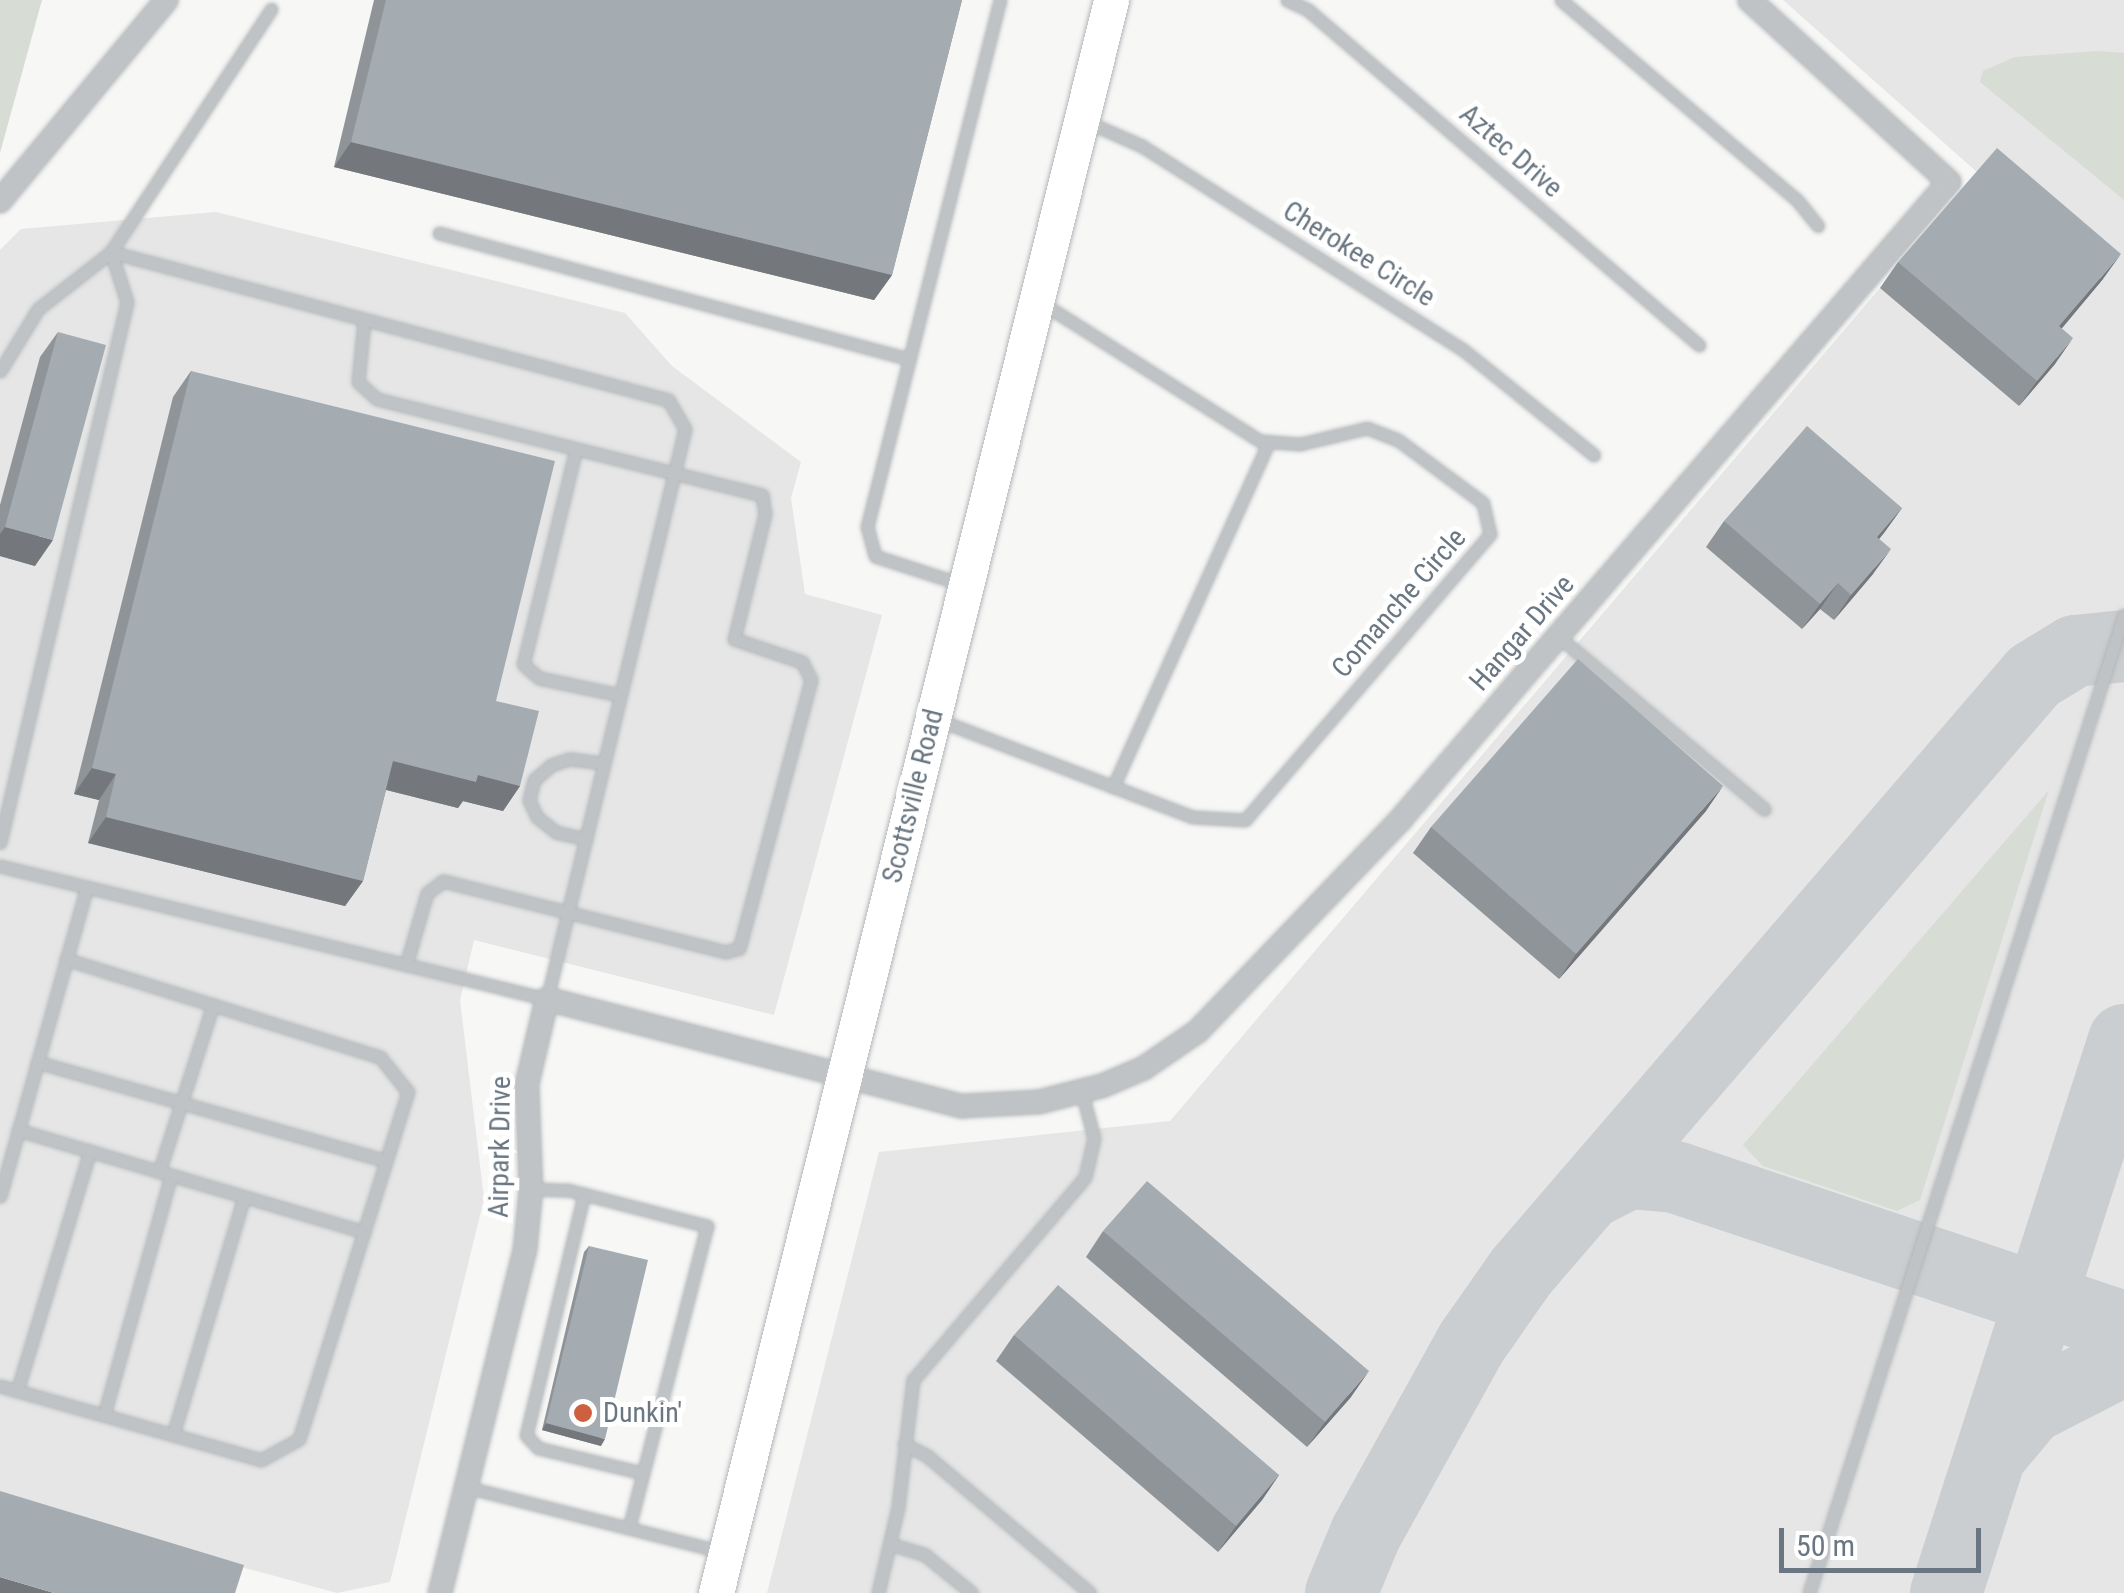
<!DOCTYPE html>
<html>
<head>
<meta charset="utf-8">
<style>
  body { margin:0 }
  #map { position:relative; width:2124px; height:1593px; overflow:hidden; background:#f7f7f5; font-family:"Roboto Condensed",sans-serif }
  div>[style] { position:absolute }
  .built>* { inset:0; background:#e5e6e5 }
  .green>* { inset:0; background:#d7dcd5 }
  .taxiway>* { height:72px; margin:-36px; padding:0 36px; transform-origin:36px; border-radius:36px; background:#cbced0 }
  .roads { filter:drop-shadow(0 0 2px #b3b7ba) drop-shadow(0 0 2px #b3b7ba) }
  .lane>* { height:11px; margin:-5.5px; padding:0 5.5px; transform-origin:5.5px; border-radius:5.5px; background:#bfc3c6 }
  .street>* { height:22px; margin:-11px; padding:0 11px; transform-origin:11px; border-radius:11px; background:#bfc3c6 }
  .primary>* { height:35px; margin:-17.5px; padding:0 17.5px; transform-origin:17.5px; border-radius:17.5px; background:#fff }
  .wall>* { inset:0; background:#8e9498 }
  .shaded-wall>* { inset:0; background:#74787c }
  .building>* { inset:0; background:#a5acb1 }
  .dots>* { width:28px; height:28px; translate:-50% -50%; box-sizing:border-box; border:5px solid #fff; border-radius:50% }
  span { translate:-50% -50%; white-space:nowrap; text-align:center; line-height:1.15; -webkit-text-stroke:10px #fff; paint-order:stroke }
  .street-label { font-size:28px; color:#6a7782 }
  .poi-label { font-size:28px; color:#6a7782 }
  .left { translate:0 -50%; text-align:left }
  .scale { position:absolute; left:1779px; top:1528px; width:202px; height:45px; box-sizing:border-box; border:5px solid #6a7782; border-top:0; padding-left:12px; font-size:30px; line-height:35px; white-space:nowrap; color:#6a7782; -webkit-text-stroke:8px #fff; paint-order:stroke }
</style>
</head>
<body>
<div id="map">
  <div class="built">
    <div style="clip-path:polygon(1783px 0,2124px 0,2124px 1593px,767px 1593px,879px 1152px,1170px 1121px,1978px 173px)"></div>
    <div style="clip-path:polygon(216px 212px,625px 313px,672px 366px,801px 462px,791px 498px,805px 594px,882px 615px,774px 1015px,474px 940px,460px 1000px,484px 1199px,390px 1582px,337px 1593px,0 1501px,0 250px,21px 229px)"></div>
  </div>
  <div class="green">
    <div style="clip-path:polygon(0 0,42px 0,0 153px)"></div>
    <div style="clip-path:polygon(2097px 51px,2124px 53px,2124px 200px,1980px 82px,1983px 71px,2015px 57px)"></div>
    <div style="clip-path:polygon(2049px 790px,1920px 1200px,1897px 1211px,1763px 1166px,1743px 1145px)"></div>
  </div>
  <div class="taxiway">
    <div style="left:1588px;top:1194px;width:46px;rotate:-27.1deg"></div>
    <div style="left:1629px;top:1173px;width:46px;rotate:5deg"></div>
    <div style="left:1675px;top:1177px;width:473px;rotate:18.5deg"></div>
    <div style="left:1994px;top:1451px;width:56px;rotate:-50.1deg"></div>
    <div style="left:2030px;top:1408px;width:106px;rotate:-27.1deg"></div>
    <div style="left:1341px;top:1593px;width:65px;rotate:-67.4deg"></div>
    <div style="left:1366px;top:1533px;width:218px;rotate:-61deg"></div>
    <div style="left:1472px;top:1342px;width:85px;rotate:-55deg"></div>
    <div style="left:1521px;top:1272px;width:786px;rotate:-49.28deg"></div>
    <div style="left:2034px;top:676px;width:48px;rotate:-31.4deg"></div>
    <div style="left:2075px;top:651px;width:49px;rotate:-5.8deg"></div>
    <div style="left:1946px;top:1593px;width:581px;rotate:-72.16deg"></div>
  </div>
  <div class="roads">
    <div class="lane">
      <div style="left:1287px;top:0;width:23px;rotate:25deg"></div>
      <div style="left:1308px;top:10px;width:515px;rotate:40.59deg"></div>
      <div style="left:1561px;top:0;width:309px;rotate:40.3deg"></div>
      <div style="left:1797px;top:200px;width:33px;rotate:51deg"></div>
      <div style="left:1085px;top:121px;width:62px;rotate:23.7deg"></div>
      <div style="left:1142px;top:146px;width:379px;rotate:32.4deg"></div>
      <div style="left:1462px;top:349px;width:169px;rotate:38.8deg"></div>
      <div style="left:439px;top:233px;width:487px;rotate:15deg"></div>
      <div style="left:364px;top:320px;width:62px;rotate:95.5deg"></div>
      <div style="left:358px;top:382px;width:25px;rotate:42deg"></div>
      <div style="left:377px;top:399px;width:397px;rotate:14deg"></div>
      <div style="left:762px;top:495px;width:19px;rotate:81deg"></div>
      <div style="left:765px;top:514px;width:129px;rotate:103.9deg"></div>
      <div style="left:734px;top:639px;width:72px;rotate:18.7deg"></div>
      <div style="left:802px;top:662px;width:20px;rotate:63deg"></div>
      <div style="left:811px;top:680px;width:278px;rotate:105deg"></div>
      <div style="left:739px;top:948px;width:14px;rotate:163deg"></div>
      <div style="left:726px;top:952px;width:292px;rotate:-165.9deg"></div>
      <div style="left:443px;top:881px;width:20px;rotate:143deg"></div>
      <div style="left:427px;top:893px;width:75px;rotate:106.3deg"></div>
      <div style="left:0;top:371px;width:73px;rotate:-58.5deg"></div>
      <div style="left:38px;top:309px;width:93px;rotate:-38deg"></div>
      <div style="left:111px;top:252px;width:52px;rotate:72.3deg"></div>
      <div style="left:127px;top:302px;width:555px;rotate:103.23deg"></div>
      <div style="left:576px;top:449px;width:221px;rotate:103.8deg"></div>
      <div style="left:523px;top:664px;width:21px;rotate:41deg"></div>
      <div style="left:539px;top:678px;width:83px;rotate:11.9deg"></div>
      <div style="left:961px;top:584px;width:90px;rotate:-162deg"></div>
      <div style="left:875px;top:556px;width:30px;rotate:-105deg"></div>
      <div style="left:867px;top:527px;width:544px;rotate:-75.84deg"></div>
      <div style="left:1559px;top:637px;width:268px;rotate:40deg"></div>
      <div style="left:936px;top:719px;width:275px;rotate:20.9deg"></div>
      <div style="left:1193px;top:817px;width:52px;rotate:3.3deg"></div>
      <div style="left:1245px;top:820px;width:377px;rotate:-49.4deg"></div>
      <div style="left:1490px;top:534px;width:32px;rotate:-103deg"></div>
      <div style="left:1483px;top:503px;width:106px;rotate:-143.5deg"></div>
      <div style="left:1398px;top:440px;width:33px;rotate:-159deg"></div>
      <div style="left:1367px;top:428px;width:69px;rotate:166.6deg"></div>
      <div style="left:1300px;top:444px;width:40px;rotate:-175.7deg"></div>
      <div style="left:1260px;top:441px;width:258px;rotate:-147.7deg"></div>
      <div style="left:1113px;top:787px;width:379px;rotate:-65.7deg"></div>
      <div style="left:586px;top:839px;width:31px;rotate:-167deg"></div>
      <div style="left:556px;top:832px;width:24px;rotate:-142deg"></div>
      <div style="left:537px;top:817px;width:19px;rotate:-115deg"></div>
      <div style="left:529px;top:800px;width:21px;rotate:-76deg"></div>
      <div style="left:534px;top:780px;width:23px;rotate:-41deg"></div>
      <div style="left:551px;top:765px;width:20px;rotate:-18deg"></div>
      <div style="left:570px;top:759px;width:34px;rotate:7deg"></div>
      <div style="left:0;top:866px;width:563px;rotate:13.67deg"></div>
      <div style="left:547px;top:999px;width:586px;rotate:-76.39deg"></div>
      <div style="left:685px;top:429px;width:34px;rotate:-120deg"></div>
      <div style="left:668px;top:400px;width:576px;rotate:-165.12deg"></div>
      <div style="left:111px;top:252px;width:291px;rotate:-56.6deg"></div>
      <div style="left:37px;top:1062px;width:363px;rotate:15.8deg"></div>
      <div style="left:18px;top:1130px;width:361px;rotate:16.4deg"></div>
      <div style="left:159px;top:1172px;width:176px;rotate:-72.1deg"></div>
      <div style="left:531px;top:1189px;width:37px;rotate:2deg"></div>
      <div style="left:568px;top:1190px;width:144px;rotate:14.5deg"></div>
      <div style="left:707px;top:1226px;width:312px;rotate:104.5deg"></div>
      <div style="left:584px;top:1194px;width:248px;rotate:103.5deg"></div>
      <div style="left:526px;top:1435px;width:18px;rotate:47deg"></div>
      <div style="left:538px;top:1448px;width:108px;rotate:13.4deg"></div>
      <div style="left:0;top:1196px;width:321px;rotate:-74.3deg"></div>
      <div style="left:0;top:1386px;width:271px;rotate:15.8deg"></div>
      <div style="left:261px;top:1460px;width:43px;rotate:-28.9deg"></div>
      <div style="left:299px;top:1439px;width:364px;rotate:-72.6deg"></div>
      <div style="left:408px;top:1092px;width:45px;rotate:-128.7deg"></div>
      <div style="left:380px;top:1057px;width:329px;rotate:-162.7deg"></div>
      <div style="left:17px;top:1391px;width:251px;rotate:-73.1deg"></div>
      <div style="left:104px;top:1415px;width:249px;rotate:-74.4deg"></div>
      <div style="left:173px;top:1435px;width:248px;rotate:-73.4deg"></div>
      <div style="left:904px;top:1444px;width:25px;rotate:27deg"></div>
      <div style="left:926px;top:1455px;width:214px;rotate:40.1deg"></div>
      <div style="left:466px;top:1487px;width:264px;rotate:14.2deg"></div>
      <div style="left:890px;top:1544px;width:37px;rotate:17deg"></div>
      <div style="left:925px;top:1555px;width:60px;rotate:39deg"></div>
      <div style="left:878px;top:1593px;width:88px;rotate:-76.9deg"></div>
      <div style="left:898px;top:1507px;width:128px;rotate:-83.3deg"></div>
      <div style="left:913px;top:1380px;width:266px;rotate:-49.7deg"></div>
      <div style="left:1085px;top:1177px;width:40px;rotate:-77deg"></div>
      <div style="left:1094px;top:1138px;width:47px;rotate:-104.9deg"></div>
      <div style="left:1809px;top:1593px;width:1027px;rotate:-72.15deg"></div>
    </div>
    <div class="street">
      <div style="left:0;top:201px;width:261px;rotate:-50.4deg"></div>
      <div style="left:440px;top:1593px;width:353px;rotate:-76.1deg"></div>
      <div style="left:525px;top:1250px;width:61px;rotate:-84.4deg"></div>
      <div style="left:531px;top:1189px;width:105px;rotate:-92.2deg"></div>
      <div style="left:527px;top:1084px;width:87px;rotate:-76.8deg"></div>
      <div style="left:547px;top:999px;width:429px;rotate:14.5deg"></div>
      <div style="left:962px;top:1106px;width:77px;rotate:-3deg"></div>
      <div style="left:1039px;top:1102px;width:65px;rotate:-14.3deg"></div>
      <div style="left:1102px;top:1086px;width:46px;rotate:-23.2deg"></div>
      <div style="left:1144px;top:1068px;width:65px;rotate:-34.4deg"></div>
      <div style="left:1198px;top:1031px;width:294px;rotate:-46.2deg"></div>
      <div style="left:1401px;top:819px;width:840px;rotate:-49.3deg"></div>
      <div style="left:1949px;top:182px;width:270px;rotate:-137.6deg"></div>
    </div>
    <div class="primary">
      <div style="left:716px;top:1593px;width:1641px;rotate:-76.07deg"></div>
    </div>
  </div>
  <div class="wall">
    <div style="clip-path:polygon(374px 0,962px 0,892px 275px,874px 300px,334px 167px)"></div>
    <div style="clip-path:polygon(1898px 262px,2103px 279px,2062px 328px,2055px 364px,2019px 406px,1880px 288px)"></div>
    <div style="clip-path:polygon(58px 332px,35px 566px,0 556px,0 505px,40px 357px)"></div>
    <div style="clip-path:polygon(191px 371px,496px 701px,520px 786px,503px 811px,463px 801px,458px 808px,386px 790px,363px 881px,345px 906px,88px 843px,99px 800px,74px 794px,173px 397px)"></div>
    <div style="clip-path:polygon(1902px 508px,1879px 539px,1873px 574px,1834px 620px,1820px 609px,1802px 629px,1706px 547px,1724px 521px)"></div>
    <div style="clip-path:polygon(1706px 811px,1559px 979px,1413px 853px,1431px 827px)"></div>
    <div style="clip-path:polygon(1103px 1231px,1351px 1397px,1307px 1447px,1086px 1257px)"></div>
    <div style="clip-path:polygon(589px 1246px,601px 1446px,542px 1430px,584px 1252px)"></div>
    <div style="clip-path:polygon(1014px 1335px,1279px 1475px,1262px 1500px,1218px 1552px,996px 1361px)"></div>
  </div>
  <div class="shaded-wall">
    <div style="clip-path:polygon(351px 142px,892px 275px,874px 300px,334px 167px)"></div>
    <div style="clip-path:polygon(2121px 254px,2103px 279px,2042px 352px,2059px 326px)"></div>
    <div style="clip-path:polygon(2073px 338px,2055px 364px,2019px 406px,2037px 381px)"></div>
    <div style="clip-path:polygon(1902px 508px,1884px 533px,1860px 562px,1877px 537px)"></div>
    <div style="clip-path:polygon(5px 527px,53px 540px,35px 566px,0 556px,0 534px)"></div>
    <div style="clip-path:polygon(1891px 549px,1873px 574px,1834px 620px,1851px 595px)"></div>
    <div style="clip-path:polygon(1838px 583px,1820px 609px,1802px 629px,1820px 604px)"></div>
    <div style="clip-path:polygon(393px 761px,478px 775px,520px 786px,503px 811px,463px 801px,458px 808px,375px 787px)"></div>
    <div style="clip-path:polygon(92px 768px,116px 774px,99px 800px,74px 794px)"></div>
    <div style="clip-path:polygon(1723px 786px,1706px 811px,1559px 979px,1576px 954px)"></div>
    <div style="clip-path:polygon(106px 817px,363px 881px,345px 906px,88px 843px)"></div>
    <div style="clip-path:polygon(1369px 1371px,1351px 1397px,1307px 1447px,1325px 1422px)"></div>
    <div style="clip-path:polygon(546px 1423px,605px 1439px,601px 1446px,542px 1430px)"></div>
    <div style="clip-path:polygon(1279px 1475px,1262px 1500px,1218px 1552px,1236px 1526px)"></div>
    <div style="clip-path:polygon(0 1577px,54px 1593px,0 1593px)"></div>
  </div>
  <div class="building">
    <div style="clip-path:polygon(386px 0,962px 0,892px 275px,351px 142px)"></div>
    <div style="clip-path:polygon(1997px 148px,2121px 254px,2059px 326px,2073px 338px,2037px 381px,1898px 262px)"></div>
    <div style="clip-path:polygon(58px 332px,106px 345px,53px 540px,5px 527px)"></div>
    <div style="clip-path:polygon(191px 371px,555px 461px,496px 701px,539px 711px,520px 786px,478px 775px,476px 782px,393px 761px,363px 881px,106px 817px,116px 774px,92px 768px)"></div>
    <div style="clip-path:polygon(1807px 426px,1902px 508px,1877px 537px,1891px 549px,1851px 595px,1838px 583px,1820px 604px,1724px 521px)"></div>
    <div style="clip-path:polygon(1578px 659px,1723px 786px,1576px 954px,1431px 827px)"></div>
    <div style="clip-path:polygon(1147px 1181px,1369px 1371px,1325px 1422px,1103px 1231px)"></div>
    <div style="clip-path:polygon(589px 1246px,648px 1260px,605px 1439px,546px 1423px)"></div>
    <div style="clip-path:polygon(1058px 1285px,1279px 1475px,1236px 1526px,1014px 1335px)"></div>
    <div style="clip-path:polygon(0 1491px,244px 1565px,235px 1593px,54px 1593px,0 1577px)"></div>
  </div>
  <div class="dots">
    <div style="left:583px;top:1413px;background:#cd613f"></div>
  </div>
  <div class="street-label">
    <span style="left:1511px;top:151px;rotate:41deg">Aztec Drive</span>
    <span style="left:1359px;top:254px;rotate:32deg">Cherokee Circle</span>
    <span style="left:1399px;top:603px;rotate:-49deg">Comanche Circle</span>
    <span style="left:1522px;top:633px;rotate:-49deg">Hangar Drive</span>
    <span style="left:913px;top:796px;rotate:-76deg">Scottsville Road</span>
    <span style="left:500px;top:1147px;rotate:-89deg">Airpark Drive</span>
  </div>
  <div class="poi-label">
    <span class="left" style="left:603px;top:1413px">Dunkin'</span>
  </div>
  <div class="scale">50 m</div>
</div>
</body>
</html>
